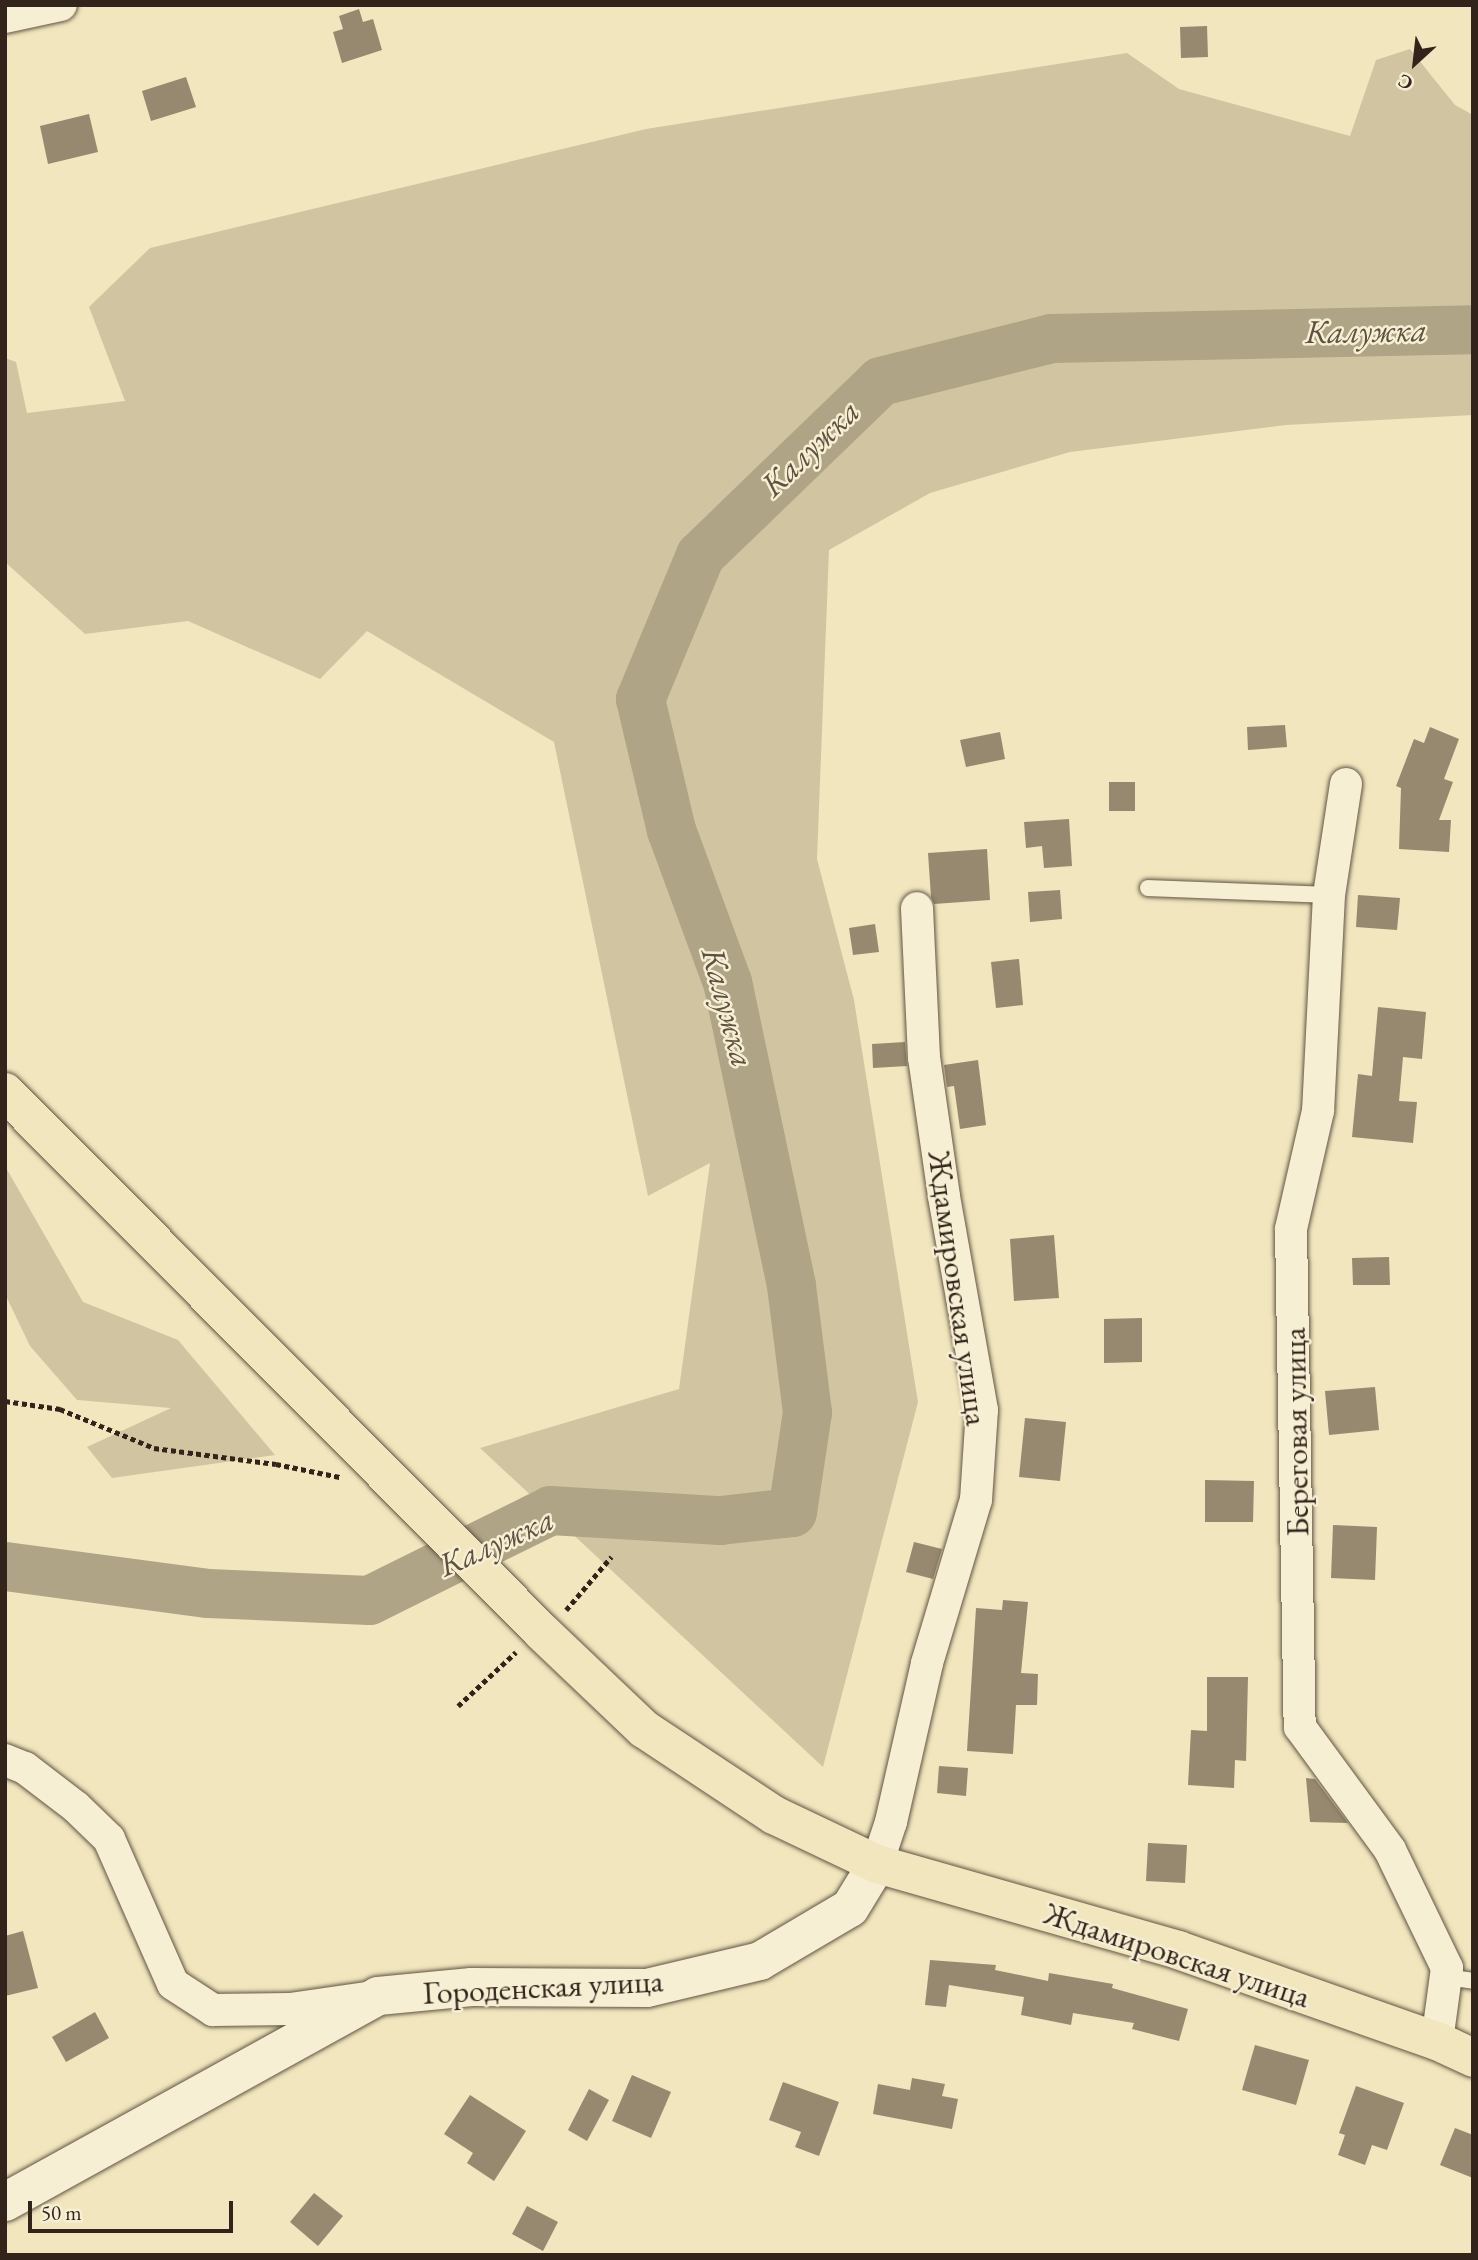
<!DOCTYPE html>
<html>
<head>
<meta charset="utf-8">
<style>
  body { margin:0 }
  #map { position:relative; width:1478px; height:2260px; overflow:hidden; background:#f1e6bd; font-family:"EB Garamond",serif }
  div>[style] { position:absolute }
  .green>* { inset:0; background:#d1c5a1 }
  .river>* { height:49px; margin:-24.5px; padding:0 24.5px; transform-origin:24.5px; border-radius:24.5px; background:#b0a486 }
  .building>* { inset:0; background:#96896f }
  .path>* { height:4.5px; margin-top:-2.25px; transform-origin:0; background:repeating-linear-gradient(90deg,#33241b 0 5px,transparent 0 8.5px) }
  .roads { filter:drop-shadow(0 0 2px #625444) drop-shadow(0 0 2px #625444) }
  .lane>* { height:16px; margin:-8px; padding:0 8px; transform-origin:8px; border-radius:8px; background:#f6efd4 }
  .street>* { height:32px; margin:-16px; padding:0 16px; transform-origin:16px; border-radius:16px; background:#f6efd4 }
  .secondary>* { height:38px; margin:-19px; padding:0 19px; transform-origin:19px; border-radius:19px; background:#f6efd4 }
  .primary>* { height:38px; margin:-19px; padding:0 19px; transform-origin:19px; border-radius:19px; background:#f1e6bd }
  span { translate:-50% -50%; white-space:nowrap; text-align:center; line-height:1.15; -webkit-text-stroke:5px #f6efd4; paint-order:stroke }
  .street-label { font-size:32px; color:#33241b }
  .water-label { font-size:33px; color:#5f5140; font-style:italic }
  .frame { position:absolute; inset:0; border:7px solid #33241b; pointer-events:none }
  .north { position:absolute; left:1380px; top:28px; width:70px; height:70px; -webkit-text-stroke:5px #f6efd4; paint-order:stroke; rotate:207deg; font-size:19px; font-weight:700; line-height:28px; text-align:center; color:#33241b }
  .north::after { content:''; display:block; margin:auto; width:24px; height:32px; background:#33241b; clip-path:polygon(50% 0,100% 100%,50% 72%,0 100%) }
  .scale { position:absolute; left:28px; top:2201px; width:205px; height:32px; box-sizing:border-box; border:4px solid #33241b; border-top:0; padding-left:9px; font-size:21px; line-height:24px; white-space:nowrap; color:#33241b; -webkit-text-stroke:5px #f6efd4; paint-order:stroke }
</style>
</head>
<body>
<div id="map">
  <div class="green">
    <div style="clip-path:polygon(1410px 49px,1455px 105px,1473px 115px,1473px 415px,1286px 425px,1070px 452px,930px 493px,829px 550px,817px 859px,854px 1000px,918px 1402px,823px 1767px,480px 1448px,679px 1389px,710px 1163px,648px 1196px,554px 742px,367px 631px,320px 679px,188px 621px,85px 634px,5px 562px,5px 358px,16px 362px,27px 413px,125px 401px,89px 307px,150px 248px,646px 129px,1127px 53px,1179px 89px,1350px 136px,1376px 60px)"></div>
    <div style="clip-path:polygon(5px 1166px,83px 1302px,178px 1340px,275px 1455px,112px 1478px,87px 1447px,171px 1408px,77px 1400px,30px 1346px,5px 1294px)"></div>
  </div>
  <div class="river">
    <div style="left:5px;top:1566px;width:205px;rotate:7.6deg"></div>
    <div style="left:208px;top:1593px;width:161px;rotate:2.5deg"></div>
    <div style="left:369px;top:1600px;width:202px;rotate:-26.4deg"></div>
    <div style="left:550px;top:1510px;width:170px;rotate:3.4deg"></div>
    <div style="left:720px;top:1520px;width:72px;rotate:-6.3deg"></div>
    <div style="left:792px;top:1512px;width:101px;rotate:-81.5deg"></div>
    <div style="left:807px;top:1412px;width:128px;rotate:-97.2deg"></div>
    <div style="left:791px;top:1285px;width:310px;rotate:-101.9deg"></div>
    <div style="left:727px;top:982px;width:162px;rotate:-110.2deg"></div>
    <div style="left:671px;top:830px;width:135px;rotate:-103.3deg"></div>
    <div style="left:640px;top:699px;width:156px;rotate:-67.4deg"></div>
    <div style="left:700px;top:555px;width:250px;rotate:-44deg"></div>
    <div style="left:880px;top:381px;width:176px;rotate:-14.1deg"></div>
    <div style="left:1051px;top:338px;width:422px;rotate:-1.2deg"></div>
  </div>
  <div class="building">
    <div style="clip-path:polygon(359px 9px,363px 22px,373px 19px,382px 50px,342px 63px,333px 32px,343px 29px,339px 16px)"></div>
    <div style="clip-path:polygon(1207px 26px,1208px 57px,1181px 58px,1180px 27px)"></div>
    <div style="clip-path:polygon(186px 77px,196px 107px,151px 121px,142px 91px)"></div>
    <div style="clip-path:polygon(89px 114px,98px 152px,48px 164px,40px 126px)"></div>
    <div style="clip-path:polygon(1285px 725px,1287px 747px,1248px 750px,1247px 727px)"></div>
    <div style="clip-path:polygon(1430px 727px,1459px 739px,1444px 779px,1453px 782px,1439px 820px,1451px 820px,1449px 852px,1399px 849px,1401px 788px,1396px 786px,1414px 739px,1424px 743px)"></div>
    <div style="clip-path:polygon(1000px 732px,1005px 759px,966px 767px,960px 740px)"></div>
    <div style="clip-path:polygon(1109px 782px,1135px 782px,1135px 811px,1109px 811px)"></div>
    <div style="clip-path:polygon(1069px 819px,1072px 866px,1044px 868px,1042px 846px,1026px 848px,1024px 822px)"></div>
    <div style="clip-path:polygon(987px 849px,990px 900px,934px 904px,931px 897px,928px 853px)"></div>
    <div style="clip-path:polygon(1060px 890px,1062px 919px,1030px 922px,1028px 892px)"></div>
    <div style="clip-path:polygon(1358px 895px,1400px 898px,1397px 930px,1356px 927px)"></div>
    <div style="clip-path:polygon(875px 924px,879px 952px,853px 955px,849px 928px)"></div>
    <div style="clip-path:polygon(1019px 959px,1023px 1005px,996px 1008px,991px 962px)"></div>
    <div style="clip-path:polygon(1378px 1007px,1426px 1012px,1422px 1059px,1403px 1057px,1399px 1101px,1417px 1102px,1413px 1143px,1352px 1137px,1358px 1074px,1372px 1076px)"></div>
    <div style="clip-path:polygon(905px 1042px,907px 1066px,873px 1068px,872px 1044px)"></div>
    <div style="clip-path:polygon(978px 1060px,986px 1125px,960px 1129px,954px 1086px,947px 1087px,944px 1065px)"></div>
    <div style="clip-path:polygon(1054px 1235px,1059px 1298px,1014px 1301px,1010px 1239px)"></div>
    <div style="clip-path:polygon(1389px 1257px,1390px 1285px,1353px 1285px,1352px 1258px)"></div>
    <div style="clip-path:polygon(1142px 1318px,1142px 1362px,1104px 1363px,1104px 1319px)"></div>
    <div style="clip-path:polygon(1375px 1387px,1379px 1430px,1329px 1435px,1325px 1391px)"></div>
    <div style="clip-path:polygon(1025px 1418px,1066px 1422px,1060px 1481px,1019px 1477px)"></div>
    <div style="clip-path:polygon(1205px 1480px,1254px 1481px,1253px 1522px,1205px 1522px)"></div>
    <div style="clip-path:polygon(1333px 1525px,1377px 1527px,1375px 1580px,1331px 1578px)"></div>
    <div style="clip-path:polygon(914px 1542px,942px 1549px,933px 1579px,906px 1572px)"></div>
    <div style="clip-path:polygon(1003px 1600px,1028px 1602px,1021px 1673px,1038px 1674px,1037px 1705px,1016px 1705px,1013px 1754px,967px 1751px,976px 1608px,1002px 1610px)"></div>
    <div style="clip-path:polygon(1207px 1677px,1248px 1677px,1246px 1761px,1235px 1760px,1234px 1788px,1188px 1785px,1191px 1730px,1207px 1731px)"></div>
    <div style="clip-path:polygon(939px 1766px,968px 1768px,966px 1796px,937px 1793px)"></div>
    <div style="clip-path:polygon(1306px 1778px,1315px 1779px,1348px 1823px,1310px 1822px)"></div>
    <div style="clip-path:polygon(1148px 1843px,1187px 1845px,1185px 1883px,1146px 1881px)"></div>
    <div style="clip-path:polygon(23px 1931px,38px 1988px,5px 1996px,5px 1936px)"></div>
    <div style="clip-path:polygon(930px 1960px,996px 1965px,995px 1970px,1048px 1981px,1049px 1973px,1113px 1984px,1112px 1988px,1188px 2009px,1179px 2041px,1132px 2029px,1134px 2023px,1073px 2013px,1071px 2025px,1021px 2015px,1024px 1997px,949px 1985px,946px 2007px,925px 2005px)"></div>
    <div style="clip-path:polygon(95px 2012px,109px 2038px,66px 2062px,52px 2037px)"></div>
    <div style="clip-path:polygon(1255px 2045px,1309px 2060px,1296px 2105px,1242px 2090px)"></div>
    <div style="clip-path:polygon(632px 2075px,671px 2092px,651px 2138px,612px 2121px)"></div>
    <div style="clip-path:polygon(912px 2078px,945px 2084px,942px 2096px,958px 2099px,952px 2129px,873px 2114px,878px 2084px,910px 2090px)"></div>
    <div style="clip-path:polygon(783px 2082px,839px 2102px,819px 2156px,795px 2147px,801px 2132px,769px 2120px)"></div>
    <div style="clip-path:polygon(1356px 2086px,1404px 2103px,1387px 2150px,1372px 2145px,1365px 2165px,1338px 2155px,1345px 2135px,1339px 2133px)"></div>
    <div style="clip-path:polygon(589px 2089px,609px 2100px,587px 2141px,568px 2130px)"></div>
    <div style="clip-path:polygon(470px 2095px,526px 2131px,494px 2181px,467px 2163px,473px 2153px,444px 2134px)"></div>
    <div style="clip-path:polygon(1455px 2128px,1473px 2135px,1473px 2178px,1440px 2165px)"></div>
    <div style="clip-path:polygon(314px 2193px,343px 2216px,318px 2246px,290px 2222px)"></div>
    <div style="clip-path:polygon(527px 2206px,558px 2222px,543px 2251px,512px 2234px)"></div>
  </div>
  <div class="path">
    <div style="left:5px;top:1401px;width:56px;rotate:8.3deg"></div>
    <div style="left:60px;top:1409px;width:102px;rotate:22.5deg"></div>
    <div style="left:154px;top:1448px;width:123px;rotate:7.5deg"></div>
    <div style="left:276px;top:1464px;width:65px;rotate:11.5deg"></div>
    <div style="left:566px;top:1610px;width:70px;rotate:-49.7deg"></div>
    <div style="left:458px;top:1706px;width:79px;rotate:-43deg"></div>
  </div>
  <div class="roads">
    <div class="lane">
      <div style="left:1148px;top:888px;width:181px;rotate:2.2deg"></div>
      <div style="left:1446px;top:1977px;width:27px;rotate:8deg"></div>
    </div>
    <div class="street">
      <div style="left:5px;top:17px;width:57px;rotate:-12.1deg"></div>
      <div style="left:1346px;top:784px;width:112px;rotate:98.7deg"></div>
      <div style="left:1329px;top:895px;width:216px;rotate:92.9deg"></div>
      <div style="left:1318px;top:1111px;width:121px;rotate:102.9deg"></div>
      <div style="left:1291px;top:1229px;width:498px;rotate:89deg"></div>
      <div style="left:1300px;top:1727px;width:152px;rotate:53.8deg"></div>
      <div style="left:1390px;top:1850px;width:131px;rotate:64.2deg"></div>
      <div style="left:1447px;top:1968px;width:74px;rotate:97.8deg"></div>
      <div style="left:5px;top:1760px;width:22px;rotate:22deg"></div>
      <div style="left:25px;top:1768px;width:64px;rotate:37.4deg"></div>
      <div style="left:76px;top:1807px;width:46px;rotate:44.1deg"></div>
      <div style="left:109px;top:1839px;width:158px;rotate:66.2deg"></div>
      <div style="left:173px;top:1984px;width:48px;rotate:33deg"></div>
      <div style="left:213px;top:2010px;width:77px;rotate:-0.7deg"></div>
      <div style="left:290px;top:2009px;width:77px;rotate:-8.2deg"></div>
      <div style="left:877px;top:1864px;width:44px;rotate:-71.6deg"></div>
      <div style="left:891px;top:1822px;width:163px;rotate:-77.2deg"></div>
      <div style="left:927px;top:1663px;width:170px;rotate:-73.3deg"></div>
      <div style="left:976px;top:1500px;width:90px;rotate:-86.2deg"></div>
      <div style="left:982px;top:1410px;width:217px;rotate:-100.1deg"></div>
      <div style="left:944px;top:1196px;width:140px;rotate:-98.2deg"></div>
      <div style="left:924px;top:1057px;width:149px;rotate:-92.7deg"></div>
    </div>
    <div class="secondary">
      <div style="left:5px;top:2202px;width:426px;rotate:-28.9deg"></div>
      <div style="left:378px;top:1996px;width:94px;rotate:-5.5deg"></div>
      <div style="left:472px;top:1987px;width:175px;rotate:0.3deg"></div>
      <div style="left:647px;top:1988px;width:116px;rotate:-13.4deg"></div>
      <div style="left:760px;top:1961px;width:104px;rotate:-30.5deg"></div>
      <div style="left:850px;top:1908px;width:52px;rotate:-58.5deg"></div>
    </div>
    <div class="primary">
      <div style="left:5px;top:1092px;width:762px;rotate:45.16deg"></div>
      <div style="left:542px;top:1632px;width:141px;rotate:43.6deg"></div>
      <div style="left:644px;top:1729px;width:156px;rotate:33.5deg"></div>
      <div style="left:774px;top:1815px;width:114px;rotate:25.4deg"></div>
      <div style="left:877px;top:1864px;width:313px;rotate:15.9deg"></div>
      <div style="left:1178px;top:1950px;width:275px;rotate:19.4deg"></div>
      <div style="left:1437px;top:2041px;width:40px;rotate:25deg"></div>
    </div>
  </div>
  <div class="street-label">
    <span style="left:958px;top:1288px;rotate:82deg">Ждамировская улица</span>
    <span style="left:1296px;top:1432px;rotate:-91deg">Береговая улица</span>
    <span style="left:1177px;top:1955px;rotate:18deg">Ждамировская улица</span>
    <span style="left:543px;top:1987px;rotate:-3deg">Городенская улица</span>
  </div>
  <div class="water-label">
    <span style="left:1366px;top:331px;rotate:-1deg">Калужка</span>
    <span style="left:810px;top:448px;rotate:-44deg">Калужка</span>
    <span style="left:728px;top:1007px;rotate:75deg">Калужка</span>
    <span style="left:496px;top:1542px;rotate:-24deg">Калужка</span>
  </div>
  <div class="frame"></div>
  <div class="north">С</div>
  <div class="scale">50 m</div>
</div>
</body>
</html>
